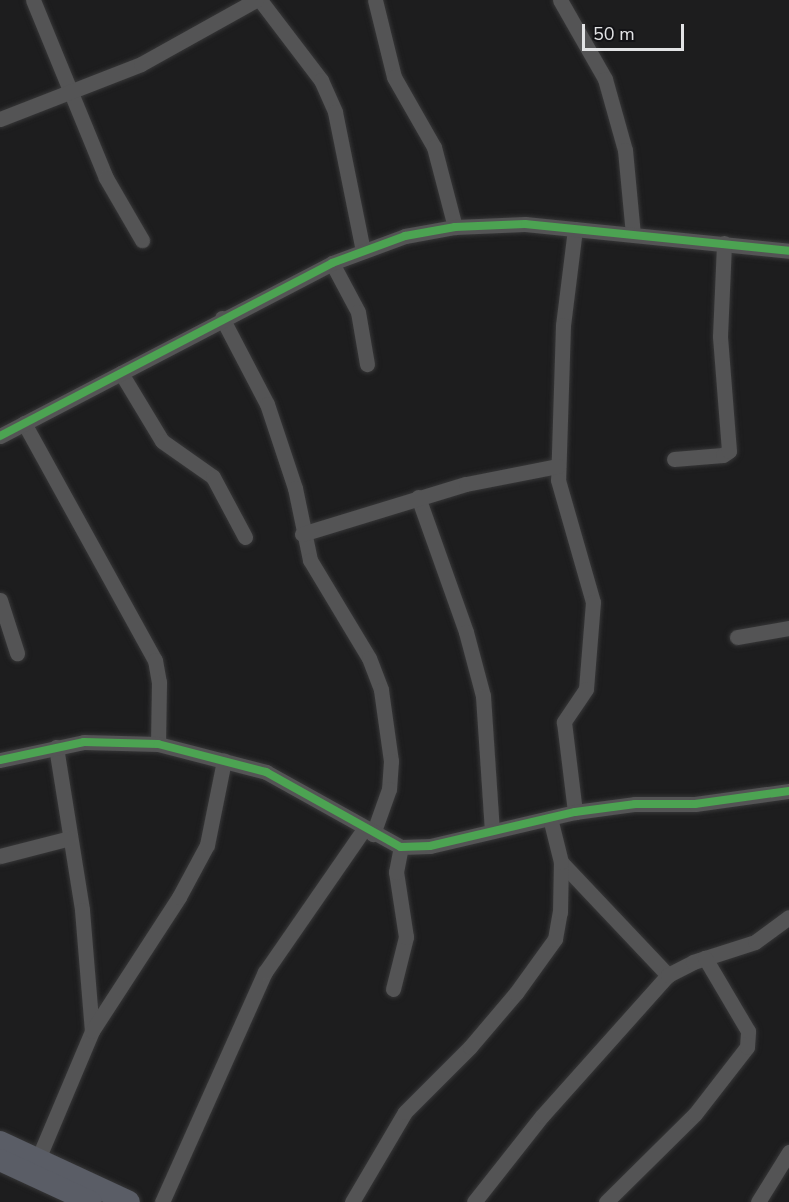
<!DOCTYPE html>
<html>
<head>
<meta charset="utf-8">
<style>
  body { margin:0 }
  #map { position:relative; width:789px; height:1202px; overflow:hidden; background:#1d1d1e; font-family:"Nunito Sans",sans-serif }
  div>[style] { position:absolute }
  .roads { filter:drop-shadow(0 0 2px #373738) drop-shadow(0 0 2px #373738) }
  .minor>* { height:15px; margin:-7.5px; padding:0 7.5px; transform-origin:7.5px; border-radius:7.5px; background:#545455 }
  .highway>* { height:22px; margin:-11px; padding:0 11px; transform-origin:11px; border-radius:11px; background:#5a5d66 }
  .cycleway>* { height:8px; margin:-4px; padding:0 4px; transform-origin:4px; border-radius:4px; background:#4ca352 }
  span { translate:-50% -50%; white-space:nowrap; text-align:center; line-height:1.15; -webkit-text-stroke:6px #131316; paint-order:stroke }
  .scale { position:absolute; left:582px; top:24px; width:102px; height:27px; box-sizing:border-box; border:3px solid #e2e3e5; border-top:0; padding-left:8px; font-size:18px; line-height:21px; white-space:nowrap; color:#e2e3e5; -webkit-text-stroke:4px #131316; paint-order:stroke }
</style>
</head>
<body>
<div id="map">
  <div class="roads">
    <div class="minor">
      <div style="left:33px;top:0;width:192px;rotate:67.7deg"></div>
      <div style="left:106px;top:178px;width:72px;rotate:59.9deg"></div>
      <div style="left:260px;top:0;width:101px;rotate:52.7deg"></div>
      <div style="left:321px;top:80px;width:35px;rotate:66deg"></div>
      <div style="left:335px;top:112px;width:142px;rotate:78.6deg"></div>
      <div style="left:375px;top:0;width:79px;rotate:76.1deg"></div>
      <div style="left:394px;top:77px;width:81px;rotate:60.3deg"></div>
      <div style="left:434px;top:147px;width:83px;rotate:75.3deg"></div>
      <div style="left:560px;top:0;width:91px;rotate:60.3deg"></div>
      <div style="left:605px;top:79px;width:74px;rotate:74.3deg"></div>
      <div style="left:625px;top:150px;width:85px;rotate:84.6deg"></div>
      <div style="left:0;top:119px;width:151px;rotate:-21.3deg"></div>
      <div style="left:141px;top:64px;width:132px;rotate:-29.1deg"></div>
      <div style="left:575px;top:229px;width:97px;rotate:97.1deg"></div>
      <div style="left:563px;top:325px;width:155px;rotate:91.8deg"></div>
      <div style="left:558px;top:480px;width:127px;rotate:74deg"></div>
      <div style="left:593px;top:602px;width:87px;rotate:94.6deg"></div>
      <div style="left:586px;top:689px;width:40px;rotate:124deg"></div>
      <div style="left:564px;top:722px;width:91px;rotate:83deg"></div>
      <div style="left:332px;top:263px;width:55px;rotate:62deg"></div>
      <div style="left:358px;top:312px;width:53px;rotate:80.2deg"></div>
      <div style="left:222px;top:318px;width:97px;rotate:62.4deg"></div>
      <div style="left:267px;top:404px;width:89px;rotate:71.6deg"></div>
      <div style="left:295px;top:488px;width:74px;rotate:78.2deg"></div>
      <div style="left:310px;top:560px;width:114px;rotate:59deg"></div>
      <div style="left:369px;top:658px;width:34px;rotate:69deg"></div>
      <div style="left:381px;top:690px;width:72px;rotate:82deg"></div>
      <div style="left:391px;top:761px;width:28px;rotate:94deg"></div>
      <div style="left:389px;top:789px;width:48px;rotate:109.6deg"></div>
      <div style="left:121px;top:373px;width:79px;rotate:58.9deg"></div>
      <div style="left:162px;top:441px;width:62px;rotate:35.2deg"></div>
      <div style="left:213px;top:477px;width:68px;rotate:61.9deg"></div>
      <div style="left:24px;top:423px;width:271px;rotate:61.1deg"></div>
      <div style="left:155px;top:660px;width:22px;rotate:80deg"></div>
      <div style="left:159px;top:682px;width:62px;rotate:90.9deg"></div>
      <div style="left:0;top:436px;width:374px;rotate:-27.5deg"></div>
      <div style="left:332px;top:263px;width:78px;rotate:-20.3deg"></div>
      <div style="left:405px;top:236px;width:51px;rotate:-10.2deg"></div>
      <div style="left:455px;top:227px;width:70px;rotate:-2.5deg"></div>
      <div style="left:525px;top:224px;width:265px;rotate:5.8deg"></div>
      <div style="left:674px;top:459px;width:49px;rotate:-4.7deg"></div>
      <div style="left:723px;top:455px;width:7px;rotate:-34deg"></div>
      <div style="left:729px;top:451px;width:115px;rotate:-94.5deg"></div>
      <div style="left:720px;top:336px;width:93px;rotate:-87.5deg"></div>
      <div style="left:418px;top:497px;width:143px;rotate:70.4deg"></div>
      <div style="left:466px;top:632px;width:66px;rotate:75.1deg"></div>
      <div style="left:483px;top:696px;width:135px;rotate:86.2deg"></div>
      <div style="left:302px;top:534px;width:171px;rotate:-17deg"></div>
      <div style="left:466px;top:484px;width:94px;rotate:-11.1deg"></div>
      <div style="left:0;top:600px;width:56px;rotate:72.2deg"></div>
      <div style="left:737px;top:637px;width:53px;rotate:-9.8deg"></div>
      <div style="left:56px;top:747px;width:165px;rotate:80.9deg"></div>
      <div style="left:82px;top:910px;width:121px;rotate:85.3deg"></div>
      <div style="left:0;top:760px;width:86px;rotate:-12.1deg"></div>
      <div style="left:84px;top:742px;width:74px;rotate:1.5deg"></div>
      <div style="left:158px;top:744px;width:112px;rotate:14.5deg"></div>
      <div style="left:266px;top:772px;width:154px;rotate:29.1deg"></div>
      <div style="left:401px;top:847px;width:29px;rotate:-2deg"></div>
      <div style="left:430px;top:846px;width:149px;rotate:-13.2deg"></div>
      <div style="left:575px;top:812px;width:61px;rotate:-7.6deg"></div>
      <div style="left:635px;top:804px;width:60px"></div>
      <div style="left:695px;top:804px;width:95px;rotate:-7.9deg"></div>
      <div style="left:0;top:856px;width:72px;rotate:-14.4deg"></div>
      <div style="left:561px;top:862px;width:156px;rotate:46.6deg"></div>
      <div style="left:393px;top:989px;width:54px;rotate:-76deg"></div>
      <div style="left:406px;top:937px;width:66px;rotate:-98.7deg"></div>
      <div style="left:396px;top:872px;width:25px;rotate:-79deg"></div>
      <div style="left:38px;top:1159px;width:139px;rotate:-67.1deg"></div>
      <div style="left:92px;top:1031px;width:160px;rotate:-57deg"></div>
      <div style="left:179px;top:897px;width:59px;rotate:-61.7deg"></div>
      <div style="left:207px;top:845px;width:86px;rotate:-78.6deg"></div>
      <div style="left:162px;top:1202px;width:252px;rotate:-65.9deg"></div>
      <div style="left:265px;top:972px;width:174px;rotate:-55.3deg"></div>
      <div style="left:352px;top:1202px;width:104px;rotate:-59.5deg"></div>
      <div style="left:405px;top:1112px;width:92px;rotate:-45deg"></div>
      <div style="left:470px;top:1047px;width:71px;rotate:-49.6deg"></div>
      <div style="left:516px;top:993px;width:67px;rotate:-54.2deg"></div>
      <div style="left:555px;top:939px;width:27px;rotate:-80deg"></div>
      <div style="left:560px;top:912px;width:50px;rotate:-88.9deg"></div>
      <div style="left:561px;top:862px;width:45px;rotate:-104deg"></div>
      <div style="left:474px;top:1202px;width:110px;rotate:-51.7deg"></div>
      <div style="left:542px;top:1116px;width:189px;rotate:-48.2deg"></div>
      <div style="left:668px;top:975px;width:28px;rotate:-27deg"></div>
      <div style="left:693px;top:962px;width:65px;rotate:-17.9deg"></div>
      <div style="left:755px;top:942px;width:42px;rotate:-36.3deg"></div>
      <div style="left:606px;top:1202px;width:125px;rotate:-44.7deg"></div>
      <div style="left:695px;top:1114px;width:85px;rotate:-52.2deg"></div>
      <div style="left:747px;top:1047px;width:16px;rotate:-86deg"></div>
      <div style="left:748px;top:1031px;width:85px;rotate:-120.5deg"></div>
      <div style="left:758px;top:1202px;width:59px;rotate:-58.2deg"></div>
    </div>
    <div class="highway">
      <div style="left:0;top:1142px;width:142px;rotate:24.9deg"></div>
      <div style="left:0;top:1160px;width:100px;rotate:24.8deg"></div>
    </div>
  </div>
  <div class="cycleway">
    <div style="left:0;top:436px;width:374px;rotate:-27.5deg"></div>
    <div style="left:332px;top:263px;width:78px;rotate:-20.3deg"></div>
    <div style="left:405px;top:236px;width:51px;rotate:-10.2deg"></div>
    <div style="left:455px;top:227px;width:70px;rotate:-2.5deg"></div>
    <div style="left:525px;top:224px;width:265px;rotate:5.8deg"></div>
    <div style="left:0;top:760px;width:86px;rotate:-12.1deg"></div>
    <div style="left:84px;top:742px;width:74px;rotate:1.5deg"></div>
    <div style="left:158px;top:744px;width:112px;rotate:14.5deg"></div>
    <div style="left:266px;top:772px;width:154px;rotate:29.1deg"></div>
    <div style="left:401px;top:847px;width:29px;rotate:-2deg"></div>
    <div style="left:430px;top:846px;width:149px;rotate:-13.2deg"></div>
    <div style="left:575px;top:812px;width:61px;rotate:-7.6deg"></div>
    <div style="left:635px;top:804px;width:60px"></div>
    <div style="left:695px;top:804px;width:95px;rotate:-7.9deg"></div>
  </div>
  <div class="scale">50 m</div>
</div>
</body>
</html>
